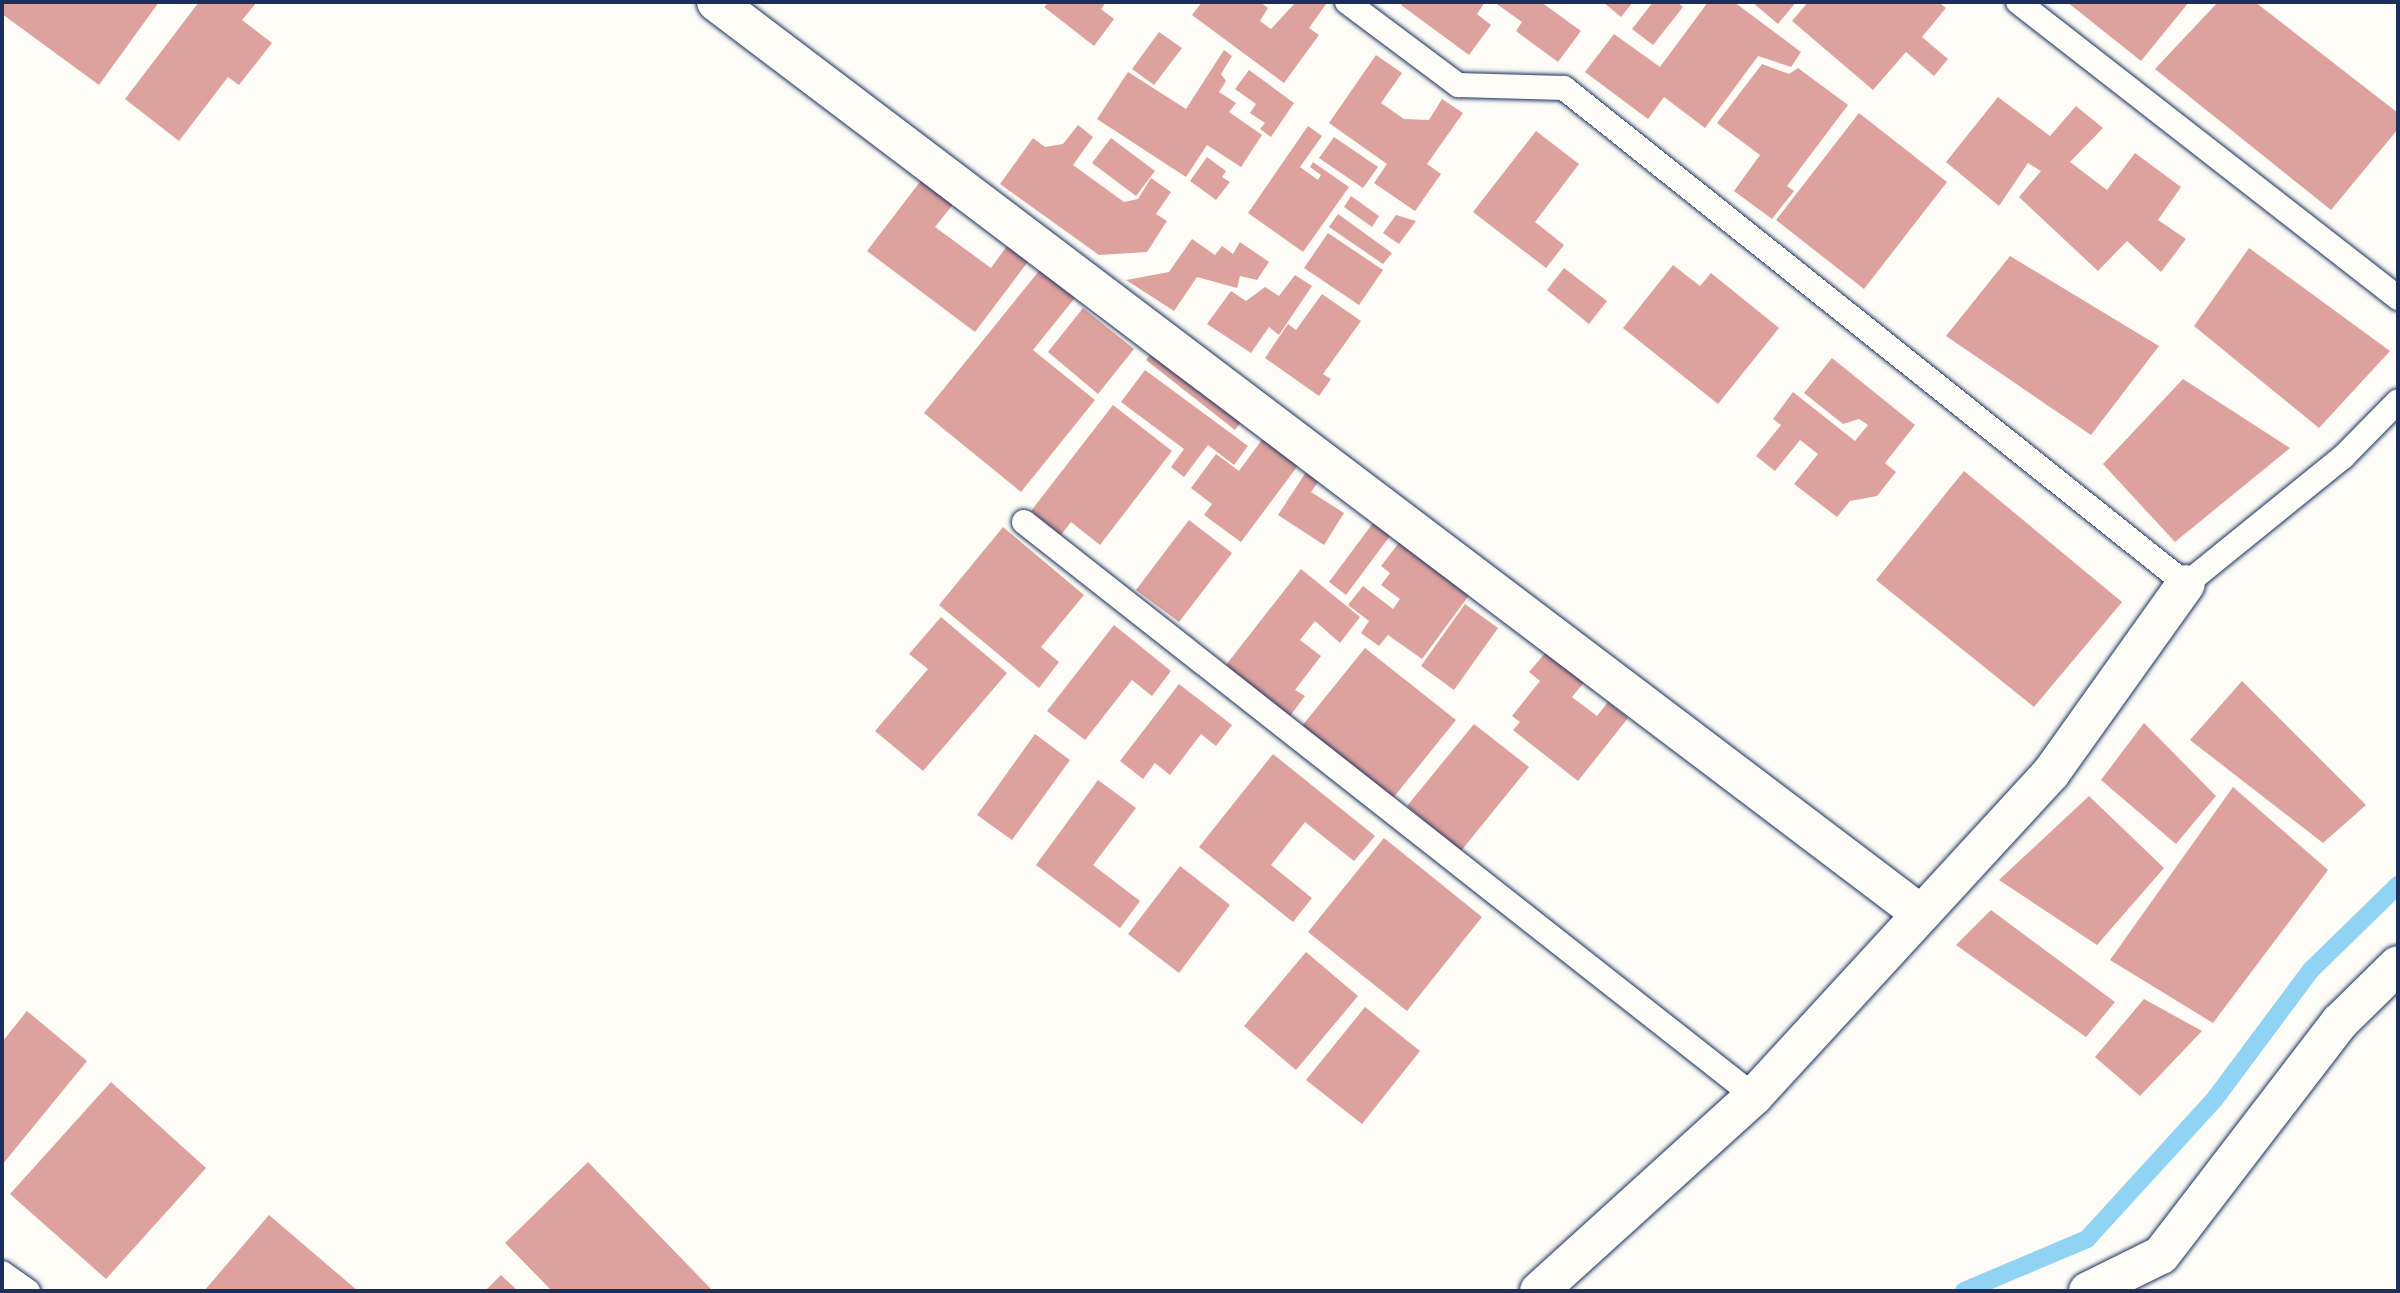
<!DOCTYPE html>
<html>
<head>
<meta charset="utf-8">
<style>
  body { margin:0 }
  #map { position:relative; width:2400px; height:1293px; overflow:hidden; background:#fdfcf7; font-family:Itim,sans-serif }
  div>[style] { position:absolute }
  .stream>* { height:18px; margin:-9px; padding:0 9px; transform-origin:9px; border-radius:9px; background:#91d3f3 }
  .building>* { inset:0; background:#dda29e }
  .roads { filter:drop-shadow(0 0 2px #1b2f5e) drop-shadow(0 0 2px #1b2f5e) }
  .lane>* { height:24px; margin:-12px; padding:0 12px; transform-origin:12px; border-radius:12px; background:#fdfcf7 }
  .street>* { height:38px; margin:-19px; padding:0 19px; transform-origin:19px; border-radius:19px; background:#fdfcf7 }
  span { translate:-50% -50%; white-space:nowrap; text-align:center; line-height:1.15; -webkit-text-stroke:7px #fdfcf7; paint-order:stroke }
  .frame { position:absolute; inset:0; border:4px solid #1b2f5e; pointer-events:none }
</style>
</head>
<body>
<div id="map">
  <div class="stream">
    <div style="left:1964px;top:1291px;width:134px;rotate:-22.9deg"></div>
    <div style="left:2087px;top:1239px;width:188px;rotate:-47.6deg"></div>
    <div style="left:2214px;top:1100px;width:162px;rotate:-53.3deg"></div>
    <div style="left:2311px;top:970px;width:122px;rotate:-44.3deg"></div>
  </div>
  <div class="building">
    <div style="clip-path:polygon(2px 2px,159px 2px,99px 85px,2px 14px)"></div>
    <div style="clip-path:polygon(199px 2px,257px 2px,242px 20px,272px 43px,239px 85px,228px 77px,179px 141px,125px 99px)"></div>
    <div style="clip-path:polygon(1049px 2px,1106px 2px,1101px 9px,1114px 19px,1094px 46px,1044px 7px)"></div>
    <div style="clip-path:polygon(1202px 2px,1260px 2px,1268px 8px,1260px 21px,1271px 29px,1296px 2px,1326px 4px,1309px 28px,1319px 35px,1284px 83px,1192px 15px)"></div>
    <div style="clip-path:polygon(1403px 2px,1485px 2px,1477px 14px,1491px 25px,1469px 55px,1401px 5px)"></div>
    <div style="clip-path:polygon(1494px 2px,1541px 2px,1581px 31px,1558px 62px,1516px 31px,1522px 22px)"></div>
    <div style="clip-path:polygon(1603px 2px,1633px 2px,1621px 17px)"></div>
    <div style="clip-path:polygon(1653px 2px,1677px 2px,1683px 7px,1653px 45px,1632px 29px)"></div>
    <div style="clip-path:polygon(1708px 2px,1734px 2px,1801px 52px,1791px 67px,1758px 56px,1705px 128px,1664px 97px,1648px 119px,1585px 72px,1614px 34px,1660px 67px)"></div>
    <div style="clip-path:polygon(1752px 2px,1796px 2px,1778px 24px)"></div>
    <div style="clip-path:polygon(1808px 2px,1938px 2px,1946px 8px,1922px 37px,1948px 59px,1934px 76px,1906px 52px,1873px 90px,1792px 21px)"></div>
    <div style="clip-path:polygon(2067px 2px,2189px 2px,2141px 61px)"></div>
    <div style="clip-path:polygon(2218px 2px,2255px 2px,2398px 113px,2398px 129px,2331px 210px,2155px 69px)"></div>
    <div style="clip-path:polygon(1159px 32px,1182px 48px,1154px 85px,1132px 69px)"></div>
    <div style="clip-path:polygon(1224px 50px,1232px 56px,1221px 74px,1226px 81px,1219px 92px,1236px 103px,1229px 112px,1262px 135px,1241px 167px,1207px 145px,1186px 177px,1097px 119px,1128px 72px,1186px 109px)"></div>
    <div style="clip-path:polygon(1376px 55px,1402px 73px,1381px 103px,1404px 119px,1429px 120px,1442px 99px,1463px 113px,1427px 164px,1441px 174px,1415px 211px,1374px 183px,1387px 164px,1329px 123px)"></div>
    <div style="clip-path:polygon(1762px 64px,1789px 74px,1798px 68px,1848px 105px,1787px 186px,1794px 191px,1772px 219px,1734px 191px,1760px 155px,1717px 123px)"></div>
    <div style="clip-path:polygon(1249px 70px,1294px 103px,1271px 137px,1260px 129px,1265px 123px,1250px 113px,1256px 104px,1235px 89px)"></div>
    <div style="clip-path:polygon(1998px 97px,2050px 136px,2076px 106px,2103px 128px,2070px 162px,2107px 190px,2135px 153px,2181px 187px,2158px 220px,2186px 239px,2161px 272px,2127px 241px,2098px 271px,2019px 197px,2041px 171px,2028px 163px,1999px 206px,1946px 162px)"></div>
    <div style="clip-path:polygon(1859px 113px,1947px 182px,1864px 289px,1776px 220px)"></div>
    <div style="clip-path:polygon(1078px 125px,1093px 137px,1073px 165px,1124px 202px,1138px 199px,1151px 178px,1171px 192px,1156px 214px,1167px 221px,1147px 252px,1099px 255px,1000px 184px,1033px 138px,1045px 147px,1063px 144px)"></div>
    <div style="clip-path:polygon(1308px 126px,1322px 136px,1300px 167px,1318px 180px,1321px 175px,1310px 167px,1313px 162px,1349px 187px,1303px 252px,1248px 213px)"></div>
    <div style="clip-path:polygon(1536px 131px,1579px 164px,1535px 222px,1564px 245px,1546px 268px,1473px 212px)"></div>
    <div style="clip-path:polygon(1334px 137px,1378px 167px,1363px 188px,1319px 158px)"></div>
    <div style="clip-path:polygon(1111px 138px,1155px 171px,1136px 196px,1092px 163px)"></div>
    <div style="clip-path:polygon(1207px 157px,1226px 171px,1222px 177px,1230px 182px,1216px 200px,1190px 181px)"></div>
    <div style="clip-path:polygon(926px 174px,958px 198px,935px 227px,991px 268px,1012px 239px,1033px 255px,975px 332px,867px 251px)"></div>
    <div style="clip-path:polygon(1351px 196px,1379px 216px,1372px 227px,1344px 207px)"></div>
    <div style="clip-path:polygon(1338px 214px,1392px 253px,1383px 264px,1329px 227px)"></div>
    <div style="clip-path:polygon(1396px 215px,1416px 221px,1399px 244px,1383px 233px)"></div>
    <div style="clip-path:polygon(1328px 233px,1383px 270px,1359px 305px,1304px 268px)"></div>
    <div style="clip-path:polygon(1192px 239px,1215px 255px,1222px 246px,1233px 254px,1240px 242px,1269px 262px,1257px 280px,1240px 276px,1237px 288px,1197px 277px,1174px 311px,1126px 280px,1169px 272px)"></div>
    <div style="clip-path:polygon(2249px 248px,2390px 351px,2319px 428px,2194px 326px)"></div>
    <div style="clip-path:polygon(2010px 256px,2159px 346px,2091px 435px,1946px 336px)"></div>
    <div style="clip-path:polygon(1673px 265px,1700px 286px,1711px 273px,1779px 328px,1718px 404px,1623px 328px)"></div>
    <div style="clip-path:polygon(1043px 266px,1078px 294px,1033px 350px,1095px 400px,1021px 492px,924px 413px)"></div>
    <div style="clip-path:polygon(1564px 268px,1607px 301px,1589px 324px,1547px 290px)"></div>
    <div style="clip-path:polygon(1295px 275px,1312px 286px,1279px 335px,1269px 327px,1251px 353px,1207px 324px,1231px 291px,1246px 301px,1265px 287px,1279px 296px)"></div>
    <div style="clip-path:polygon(1322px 294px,1361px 321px,1323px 374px,1331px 379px,1319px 396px,1265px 358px,1288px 324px,1296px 330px)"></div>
    <div style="clip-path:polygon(1083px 308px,1134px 349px,1098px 394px,1048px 352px)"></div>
    <div style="clip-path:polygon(1158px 346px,1246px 415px,1235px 430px,1146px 360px)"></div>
    <div style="clip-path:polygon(1832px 358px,1915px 425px,1885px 463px,1896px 472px,1877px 496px,1850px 501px,1837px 517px,1794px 484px,1818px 454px,1800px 440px,1775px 471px,1756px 456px,1781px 425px,1773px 419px,1793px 392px,1855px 441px,1868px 425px,1859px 419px,1843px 424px,1804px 393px)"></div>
    <div style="clip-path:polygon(1145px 370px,1248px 446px,1234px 465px,1208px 445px,1184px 477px,1171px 467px,1184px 449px,1121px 402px)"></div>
    <div style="clip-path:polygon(2183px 379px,2290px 448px,2175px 542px,2103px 464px)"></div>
    <div style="clip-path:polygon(1113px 405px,1172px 451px,1100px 545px,1071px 522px,1061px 535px,1031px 511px)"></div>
    <div style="clip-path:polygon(1272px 426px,1308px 452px,1241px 542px,1204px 515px,1212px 504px,1191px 488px,1216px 454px,1239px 471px)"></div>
    <div style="clip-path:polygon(1312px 463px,1325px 472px,1311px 492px,1344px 513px,1324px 545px,1278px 515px)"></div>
    <div style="clip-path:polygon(1964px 471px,2122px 602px,2034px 707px,1876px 580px)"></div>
    <div style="clip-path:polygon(1189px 520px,1232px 553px,1179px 622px,1136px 590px)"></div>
    <div style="clip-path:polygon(1373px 523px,1390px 536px,1346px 595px,1329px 582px)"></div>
    <div style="clip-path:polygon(1003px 527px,1084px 595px,1041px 647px,1059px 662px,1039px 688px,939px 605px)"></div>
    <div style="clip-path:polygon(1408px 531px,1478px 583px,1422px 659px,1388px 635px,1379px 646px,1361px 633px,1369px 621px,1348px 605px,1363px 586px,1393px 609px,1400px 599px,1381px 585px,1390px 573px,1381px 566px)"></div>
    <div style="clip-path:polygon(1301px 569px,1360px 617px,1340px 643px,1315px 621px,1300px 640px,1321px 656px,1295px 690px,1305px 696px,1290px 716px,1226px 665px)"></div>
    <div style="clip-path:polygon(1465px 604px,1498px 628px,1454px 690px,1421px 666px)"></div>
    <div style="clip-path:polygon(941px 617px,1007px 673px,923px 771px,875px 731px,928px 669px,909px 654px)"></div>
    <div style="clip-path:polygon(1114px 625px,1171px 671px,1152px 696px,1132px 680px,1085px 740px,1047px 711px)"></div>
    <div style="clip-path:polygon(1553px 644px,1591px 674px,1572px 697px,1597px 716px,1608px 702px,1628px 718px,1578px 781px,1513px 730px,1520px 722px,1512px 716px,1540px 681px,1529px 672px)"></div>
    <div style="clip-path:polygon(1365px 648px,1456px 720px,1393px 798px,1302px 726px)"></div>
    <div style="clip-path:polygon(2242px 681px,2366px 805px,2323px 843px,2190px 740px)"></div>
    <div style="clip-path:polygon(1179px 684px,1232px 725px,1216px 746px,1201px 734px,1170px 775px,1155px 763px,1143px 779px,1120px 761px)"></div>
    <div style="clip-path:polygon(2144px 723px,2216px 796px,2176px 844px,2101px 780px)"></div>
    <div style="clip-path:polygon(1474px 724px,1529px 767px,1461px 851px,1407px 806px)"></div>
    <div style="clip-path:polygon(1035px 734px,1070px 760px,1012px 840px,977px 815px)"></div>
    <div style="clip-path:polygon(1273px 754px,1375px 836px,1354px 861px,1305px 822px,1271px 865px,1312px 898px,1293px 922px,1199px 847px)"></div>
    <div style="clip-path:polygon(1098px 780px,1136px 808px,1093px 865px,1140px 901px,1120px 928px,1036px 865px)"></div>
    <div style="clip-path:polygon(2233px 787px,2328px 870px,2213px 1023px,2110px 960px)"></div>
    <div style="clip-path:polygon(2089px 796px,2164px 868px,2097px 945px,1999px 880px)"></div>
    <div style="clip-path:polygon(1384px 838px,1482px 917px,1407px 1011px,1308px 932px)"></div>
    <div style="clip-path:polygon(1180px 866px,1230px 905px,1179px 973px,1128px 934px)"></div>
    <div style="clip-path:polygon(1991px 910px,2115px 1002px,2086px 1037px,1956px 945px)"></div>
    <div style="clip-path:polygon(1306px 952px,1358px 996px,1296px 1070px,1244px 1026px)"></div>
    <div style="clip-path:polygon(2144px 999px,2202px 1031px,2140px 1096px,2095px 1057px)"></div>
    <div style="clip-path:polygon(1365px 1007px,1420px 1051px,1362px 1124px,1306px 1080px)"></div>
    <div style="clip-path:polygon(27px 1011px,87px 1061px,2px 1165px,2px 1042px)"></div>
    <div style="clip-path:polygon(111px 1082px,206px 1168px,106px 1279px,10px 1194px)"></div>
    <div style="clip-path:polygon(588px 1162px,713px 1291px,552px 1291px,505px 1243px)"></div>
    <div style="clip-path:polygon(269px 1215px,358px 1291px,204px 1291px)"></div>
    <div style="clip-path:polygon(501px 1275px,518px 1291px,485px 1291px)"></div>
  </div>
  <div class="roads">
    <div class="lane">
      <div style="left:1347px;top:2px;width:139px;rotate:36.8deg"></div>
      <div style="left:1458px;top:85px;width:106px;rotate:1.6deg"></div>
      <div style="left:1564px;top:88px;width:796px;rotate:38.57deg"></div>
      <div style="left:2186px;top:584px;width:202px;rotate:-39deg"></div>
      <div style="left:2343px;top:457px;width:78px;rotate:-45.5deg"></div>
      <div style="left:2018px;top:2px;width:482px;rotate:37.9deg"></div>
      <div style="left:1024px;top:522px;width:929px;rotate:38.18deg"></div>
      <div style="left:2px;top:1273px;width:32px;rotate:35deg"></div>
    </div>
    <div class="street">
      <div style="left:716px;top:2px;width:1511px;rotate:37.12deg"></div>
      <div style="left:1539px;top:1291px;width:290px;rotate:-42.2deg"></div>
      <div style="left:1754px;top:1096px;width:439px;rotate:-47.4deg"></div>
      <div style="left:2051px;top:773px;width:232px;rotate:-54.5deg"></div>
      <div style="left:2088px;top:1291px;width:81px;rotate:-26.3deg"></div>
      <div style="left:2161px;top:1255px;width:294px;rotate:-52.5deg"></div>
      <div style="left:2340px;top:1022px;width:81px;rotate:-44.5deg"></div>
    </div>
  </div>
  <div class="frame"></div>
</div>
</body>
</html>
